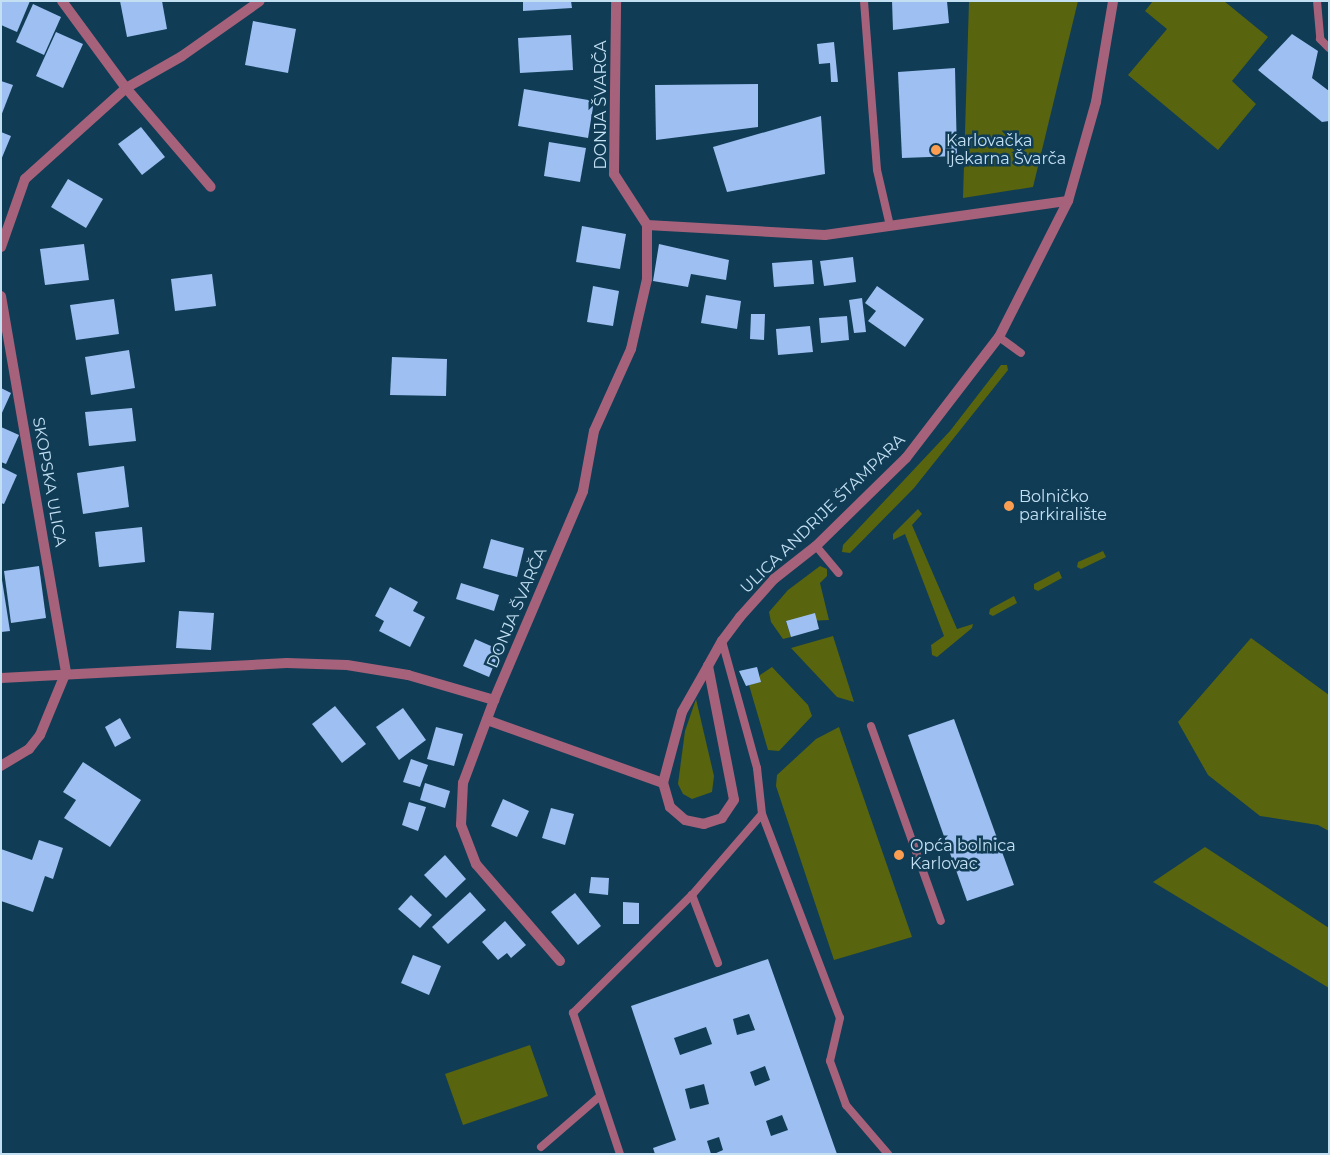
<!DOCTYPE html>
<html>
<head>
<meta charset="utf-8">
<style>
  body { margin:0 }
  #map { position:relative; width:1330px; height:1155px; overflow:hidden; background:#103c55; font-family:Montserrat,sans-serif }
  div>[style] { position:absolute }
  .green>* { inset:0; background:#58640e }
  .building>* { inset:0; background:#9dbff1 }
  .lane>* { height:8px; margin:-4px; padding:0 4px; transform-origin:4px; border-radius:4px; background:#a5627a }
  .street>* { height:10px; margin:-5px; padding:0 5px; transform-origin:5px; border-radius:5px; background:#a5627a }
  .dots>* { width:14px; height:14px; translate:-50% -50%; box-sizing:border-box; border:2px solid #103c55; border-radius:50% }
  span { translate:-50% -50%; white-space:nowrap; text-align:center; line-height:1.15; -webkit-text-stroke:5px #103c55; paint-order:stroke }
  .street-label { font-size:16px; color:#c3e0f3 }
  .poi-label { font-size:16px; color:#c3e0f3 }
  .left { translate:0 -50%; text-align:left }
  .frame { position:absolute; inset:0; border:2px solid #c3e0f3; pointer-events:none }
</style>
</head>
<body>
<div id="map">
  <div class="green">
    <div style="clip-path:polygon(969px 1px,1078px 1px,1033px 187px,963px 198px)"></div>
    <div style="clip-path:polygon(1153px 1px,1224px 1px,1268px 37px,1232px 81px,1256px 104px,1218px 150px,1128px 75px,1167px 29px,1145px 11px)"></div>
    <div style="clip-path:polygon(1001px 365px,1007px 365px,1008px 370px,914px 488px,850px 553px,842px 552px,843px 545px,950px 431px)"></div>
    <div style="clip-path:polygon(918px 509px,922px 514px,912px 525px,957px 629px,973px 624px,972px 628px,937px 657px,932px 655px,931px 645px,944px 636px,905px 534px,893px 540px,893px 534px)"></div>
    <div style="clip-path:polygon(1103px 551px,1106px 557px,1081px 569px,1077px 567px,1078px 562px)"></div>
    <div style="clip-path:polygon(820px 566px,827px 569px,827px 576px,820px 583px,829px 620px,786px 622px,791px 637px,783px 639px,771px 622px,769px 612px,788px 590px)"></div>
    <div style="clip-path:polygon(1059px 571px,1062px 578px,1038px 591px,1034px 589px,1034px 584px)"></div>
    <div style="clip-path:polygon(1014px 596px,1017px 603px,993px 616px,989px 614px,990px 609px)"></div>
    <div style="clip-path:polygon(833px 636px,854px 702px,837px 697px,791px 648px)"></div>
    <div style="clip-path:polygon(1251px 638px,1329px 695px,1329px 831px,1318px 825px,1260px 816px,1208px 775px,1178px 722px)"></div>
    <div style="clip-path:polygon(772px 667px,808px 705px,812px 716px,779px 751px,768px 750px,749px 685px,760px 682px,760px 675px)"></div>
    <div style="clip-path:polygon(696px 699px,714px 776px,712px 792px,692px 799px,683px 794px,678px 784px,685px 731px)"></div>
    <div style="clip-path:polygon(839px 727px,912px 937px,834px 960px,776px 786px,777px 775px,816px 739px)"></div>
    <div style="clip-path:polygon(1205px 847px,1329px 928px,1329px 988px,1153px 882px)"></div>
    <div style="clip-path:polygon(530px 1045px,548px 1096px,463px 1125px,445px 1074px)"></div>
  </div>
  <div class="building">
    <div style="clip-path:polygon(1px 1px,30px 1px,17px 32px,1px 25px)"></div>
    <div style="clip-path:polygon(120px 1px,162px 1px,167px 29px,127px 37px)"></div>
    <div style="clip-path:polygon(523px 1px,571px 1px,572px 8px,523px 11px)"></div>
    <div style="clip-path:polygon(892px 1px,947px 1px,949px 23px,893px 30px)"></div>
    <div style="clip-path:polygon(33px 4px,61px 17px,44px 55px,16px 42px)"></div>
    <div style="clip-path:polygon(253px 21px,296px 29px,288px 73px,245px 65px)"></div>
    <div style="clip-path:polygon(56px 32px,83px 44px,63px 88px,36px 76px)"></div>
    <div style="clip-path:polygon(1292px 34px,1318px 51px,1312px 78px,1329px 91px,1329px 121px,1322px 122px,1258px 70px)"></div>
    <div style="clip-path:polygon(571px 35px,573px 70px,520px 73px,518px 38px)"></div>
    <div style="clip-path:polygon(834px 42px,838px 82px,831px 82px,830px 63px,819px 64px,817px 44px)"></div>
    <div style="clip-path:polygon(955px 68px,957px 156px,902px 158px,898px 72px)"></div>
    <div style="clip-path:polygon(1px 81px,13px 85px,1px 116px)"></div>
    <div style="clip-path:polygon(758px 84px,758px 127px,656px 140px,655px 85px)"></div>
    <div style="clip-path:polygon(524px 89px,594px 101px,588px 138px,518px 126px)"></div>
    <div style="clip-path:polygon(821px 116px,825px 174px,727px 192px,713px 147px)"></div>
    <div style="clip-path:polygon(141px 127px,165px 157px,142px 175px,118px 144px)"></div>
    <div style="clip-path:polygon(1px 132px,11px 136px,1px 160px)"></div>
    <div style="clip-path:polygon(549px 142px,586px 148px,580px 182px,544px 176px)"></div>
    <div style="clip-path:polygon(68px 179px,103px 199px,86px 228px,51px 207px)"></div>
    <div style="clip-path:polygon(582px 226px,626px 234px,620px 269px,576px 262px)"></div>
    <div style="clip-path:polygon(84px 244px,89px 280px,45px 285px,40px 249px)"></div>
    <div style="clip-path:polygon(659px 244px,729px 260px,726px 280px,691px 274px,688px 287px,653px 281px)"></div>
    <div style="clip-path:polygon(853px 257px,856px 282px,824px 286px,820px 261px)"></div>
    <div style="clip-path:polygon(812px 260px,814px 284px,774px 287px,772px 263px)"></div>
    <div style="clip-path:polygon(212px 274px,216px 306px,175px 311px,171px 279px)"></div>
    <div style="clip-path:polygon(593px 286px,619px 291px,613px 326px,587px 322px)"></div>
    <div style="clip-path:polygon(877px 286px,924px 319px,905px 347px,868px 321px,876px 311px,865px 303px)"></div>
    <div style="clip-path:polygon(706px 295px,741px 301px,737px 329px,701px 323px)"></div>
    <div style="clip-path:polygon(862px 298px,866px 332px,854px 333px,849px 300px)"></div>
    <div style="clip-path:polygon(114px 299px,119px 334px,76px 340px,70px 305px)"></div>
    <div style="clip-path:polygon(751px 314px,765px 314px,764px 340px,750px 339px)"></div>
    <div style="clip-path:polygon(847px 316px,849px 340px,821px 343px,819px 318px)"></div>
    <div style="clip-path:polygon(810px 326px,813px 352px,778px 355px,776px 329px)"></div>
    <div style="clip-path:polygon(129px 350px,135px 388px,91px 395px,85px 357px)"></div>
    <div style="clip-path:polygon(392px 357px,447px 359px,446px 396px,390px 395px)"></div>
    <div style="clip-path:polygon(1px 388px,11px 393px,1px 415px)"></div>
    <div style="clip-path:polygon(132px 408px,136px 441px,89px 446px,85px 412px)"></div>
    <div style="clip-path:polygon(1px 427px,19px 435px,6px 464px,1px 462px)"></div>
    <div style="clip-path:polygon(124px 466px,129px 507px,83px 514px,77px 473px)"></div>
    <div style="clip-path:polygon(1px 467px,17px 475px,4px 504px,1px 503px)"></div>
    <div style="clip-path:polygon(142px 527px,145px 562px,99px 567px,95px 532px)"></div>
    <div style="clip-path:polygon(491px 539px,524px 548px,517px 577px,483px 568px)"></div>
    <div style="clip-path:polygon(39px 566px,46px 618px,11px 623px,4px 571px)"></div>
    <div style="clip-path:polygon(2px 580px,10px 631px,1px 632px,1px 581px)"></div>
    <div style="clip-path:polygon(461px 583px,499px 595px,494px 611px,456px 599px)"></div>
    <div style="clip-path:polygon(390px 587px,418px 602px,413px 611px,425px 617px,410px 647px,379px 631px,384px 621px,375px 616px)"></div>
    <div style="clip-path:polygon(179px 611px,214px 613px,211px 650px,176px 648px)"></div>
    <div style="clip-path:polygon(815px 613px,819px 629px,791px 637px,786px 621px)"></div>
    <div style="clip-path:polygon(475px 639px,500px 650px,489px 677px,463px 666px)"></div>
    <div style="clip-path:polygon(757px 667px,761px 682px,746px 686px,739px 671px)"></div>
    <div style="clip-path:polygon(335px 706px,366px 744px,342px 763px,312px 724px)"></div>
    <div style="clip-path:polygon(403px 708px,426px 740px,399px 760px,376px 727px)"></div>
    <div style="clip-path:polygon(120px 718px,131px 738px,115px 747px,105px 727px)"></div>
    <div style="clip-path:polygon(954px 719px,1014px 885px,967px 901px,908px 735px)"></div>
    <div style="clip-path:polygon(436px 727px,463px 734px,454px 766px,427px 759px)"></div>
    <div style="clip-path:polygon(411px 759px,428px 765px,420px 787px,403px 782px)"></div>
    <div style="clip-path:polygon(83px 762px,141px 800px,110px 847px,64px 818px,76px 800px,63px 792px)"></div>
    <div style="clip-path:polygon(425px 783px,450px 791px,445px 808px,420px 800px)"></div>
    <div style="clip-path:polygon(503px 799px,529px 811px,517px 837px,491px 826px)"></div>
    <div style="clip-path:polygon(409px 802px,426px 807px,418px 831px,402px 825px)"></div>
    <div style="clip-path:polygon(551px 808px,574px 814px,565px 845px,542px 838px)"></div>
    <div style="clip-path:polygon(39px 840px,63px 848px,53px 879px,45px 876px,33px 912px,1px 901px,1px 849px,32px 860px)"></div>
    <div style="clip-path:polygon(445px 855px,466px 879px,446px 898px,424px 875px)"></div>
    <div style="clip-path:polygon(591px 877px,609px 878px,608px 895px,589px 893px)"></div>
    <div style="clip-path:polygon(470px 892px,486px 910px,448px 944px,432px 927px)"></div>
    <div style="clip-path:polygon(575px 893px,601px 926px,578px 945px,551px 912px)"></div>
    <div style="clip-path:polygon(411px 895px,432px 915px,420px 928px,398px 909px)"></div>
    <div style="clip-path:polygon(623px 902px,639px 903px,639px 924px,623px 924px)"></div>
    <div style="clip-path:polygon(505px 921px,526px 945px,511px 958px,507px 953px,498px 960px,482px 942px)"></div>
    <div style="clip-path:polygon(413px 955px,441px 966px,429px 995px,401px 983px)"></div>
    <div style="clip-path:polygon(evenodd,768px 959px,837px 1154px,714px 1154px,723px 1150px,719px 1137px,707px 1141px,711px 1154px,655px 1154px,653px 1148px,676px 1140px,631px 1006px,768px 959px,749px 1014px,755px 1030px,737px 1035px,733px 1019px,749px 1014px,768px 959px,706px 1027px,712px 1044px,680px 1055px,674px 1038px,706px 1027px,768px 959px,765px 1066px,770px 1080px,755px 1086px,750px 1072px,765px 1066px,768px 959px,704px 1084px,709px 1104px,690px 1109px,685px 1089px,704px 1084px,768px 959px,782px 1115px,788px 1130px,771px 1136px,766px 1121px,782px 1115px)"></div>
  </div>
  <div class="lane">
    <div style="left:864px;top:1px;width:169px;rotate:85.6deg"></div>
    <div style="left:877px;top:170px;width:57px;rotate:76.9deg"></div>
    <div style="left:1317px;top:1px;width:38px;rotate:85deg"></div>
    <div style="left:1320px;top:39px;width:13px;rotate:45deg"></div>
    <div style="left:999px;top:337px;width:27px;rotate:36deg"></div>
    <div style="left:816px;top:546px;width:35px;rotate:50deg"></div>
    <div style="left:722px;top:641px;width:132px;rotate:74.6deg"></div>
    <div style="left:757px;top:768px;width:46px;rotate:83.8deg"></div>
    <div style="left:762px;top:814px;width:218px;rotate:69.1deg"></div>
    <div style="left:840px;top:1018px;width:44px;rotate:103.1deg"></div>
    <div style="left:830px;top:1061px;width:47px;rotate:70deg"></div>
    <div style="left:846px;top:1105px;width:65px;rotate:49.4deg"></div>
    <div style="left:871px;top:726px;width:207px;rotate:70.3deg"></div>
    <div style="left:718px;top:963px;width:73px;rotate:-110.9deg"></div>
    <div style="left:692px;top:895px;width:107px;rotate:-49.2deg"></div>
    <div style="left:541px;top:1147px;width:78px;rotate:-40.8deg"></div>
    <div style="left:620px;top:1154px;width:149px;rotate:-108.4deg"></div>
    <div style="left:573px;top:1013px;width:168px;rotate:-44.8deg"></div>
  </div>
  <div class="street">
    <div style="left:62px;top:1px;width:108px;rotate:53.7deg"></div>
    <div style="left:126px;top:88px;width:130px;rotate:49.4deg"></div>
    <div style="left:647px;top:225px;width:178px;rotate:3.2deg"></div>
    <div style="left:825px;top:235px;width:245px;rotate:-8deg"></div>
    <div style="left:1px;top:247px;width:72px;rotate:-70.6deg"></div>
    <div style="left:25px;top:179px;width:136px;rotate:-42deg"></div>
    <div style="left:126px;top:88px;width:64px;rotate:-29.7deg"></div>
    <div style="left:182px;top:56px;width:95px;rotate:-35.2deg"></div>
    <div style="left:1px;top:296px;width:382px;rotate:80.2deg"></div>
    <div style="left:66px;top:672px;width:68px;rotate:112.4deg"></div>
    <div style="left:40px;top:735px;width:18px;rotate:128deg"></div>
    <div style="left:29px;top:749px;width:33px;rotate:149deg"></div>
    <div style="left:708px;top:666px;width:136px;rotate:79deg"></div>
    <div style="left:734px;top:800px;width:22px;rotate:124deg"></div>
    <div style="left:722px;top:818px;width:19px;rotate:162deg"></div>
    <div style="left:704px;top:824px;width:19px;rotate:-168deg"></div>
    <div style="left:685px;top:820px;width:20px;rotate:-139deg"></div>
    <div style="left:670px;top:807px;width:25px;rotate:-106deg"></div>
    <div style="left:663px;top:783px;width:73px;rotate:-75deg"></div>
    <div style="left:682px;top:712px;width:53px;rotate:-60.5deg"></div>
    <div style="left:708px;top:666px;width:29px;rotate:-61deg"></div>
    <div style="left:722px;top:641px;width:30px;rotate:-53deg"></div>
    <div style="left:740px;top:617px;width:51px;rotate:-48.2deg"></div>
    <div style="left:774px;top:579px;width:53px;rotate:-38.2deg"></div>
    <div style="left:816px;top:546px;width:126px;rotate:-44.4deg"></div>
    <div style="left:906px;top:458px;width:153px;rotate:-52.5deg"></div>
    <div style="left:999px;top:337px;width:153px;rotate:-63.1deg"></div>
    <div style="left:1068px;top:201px;width:103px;rotate:-74.2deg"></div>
    <div style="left:1096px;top:102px;width:102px;rotate:-80.4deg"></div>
    <div style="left:1px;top:678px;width:286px;rotate:-3deg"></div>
    <div style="left:287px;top:663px;width:60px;rotate:1.9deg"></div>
    <div style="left:347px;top:665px;width:62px;rotate:9.3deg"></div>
    <div style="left:408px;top:675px;width:90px;rotate:16.2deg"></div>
    <div style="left:487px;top:720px;width:187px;rotate:19.7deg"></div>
    <div style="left:560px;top:961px;width:128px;rotate:-130.9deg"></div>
    <div style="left:476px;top:864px;width:42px;rotate:-111deg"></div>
    <div style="left:461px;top:825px;width:42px;rotate:-87.3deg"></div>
    <div style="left:463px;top:783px;width:89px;rotate:-69.5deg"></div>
    <div style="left:494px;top:700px;width:227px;rotate:-66.9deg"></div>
    <div style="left:583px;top:491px;width:61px;rotate:-79.6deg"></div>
    <div style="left:594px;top:431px;width:90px;rotate:-65.7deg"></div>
    <div style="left:631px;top:349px;width:72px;rotate:-77.1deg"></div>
    <div style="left:647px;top:279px;width:54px;rotate:-90deg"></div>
    <div style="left:647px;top:225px;width:61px;rotate:-122.9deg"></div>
    <div style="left:614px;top:174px;width:173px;rotate:-89.3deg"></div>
  </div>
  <div class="dots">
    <div style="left:936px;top:150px;background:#fb9e51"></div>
    <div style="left:1009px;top:506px;background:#fb9e51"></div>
    <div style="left:899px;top:855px;background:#fb9e51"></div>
  </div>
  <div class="street-label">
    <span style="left:601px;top:105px;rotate:-90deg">DONJA ŠVARČA</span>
    <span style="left:49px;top:482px;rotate:80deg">SKOPSKA ULICA</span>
    <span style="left:823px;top:514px;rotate:-44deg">ULICA ANDRIJE ŠTAMPARA</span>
    <span style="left:517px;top:608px;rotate:-67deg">DONJA ŠVARČA</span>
  </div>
  <div class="poi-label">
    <span class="left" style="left:946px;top:150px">Karlovačka<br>ljekarna Švarča</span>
    <span class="left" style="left:1019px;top:506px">Bolničko<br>parkiralište</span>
    <span class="left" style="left:910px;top:855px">Opća bolnica<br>Karlovac</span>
  </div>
  <div class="frame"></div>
</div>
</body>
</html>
